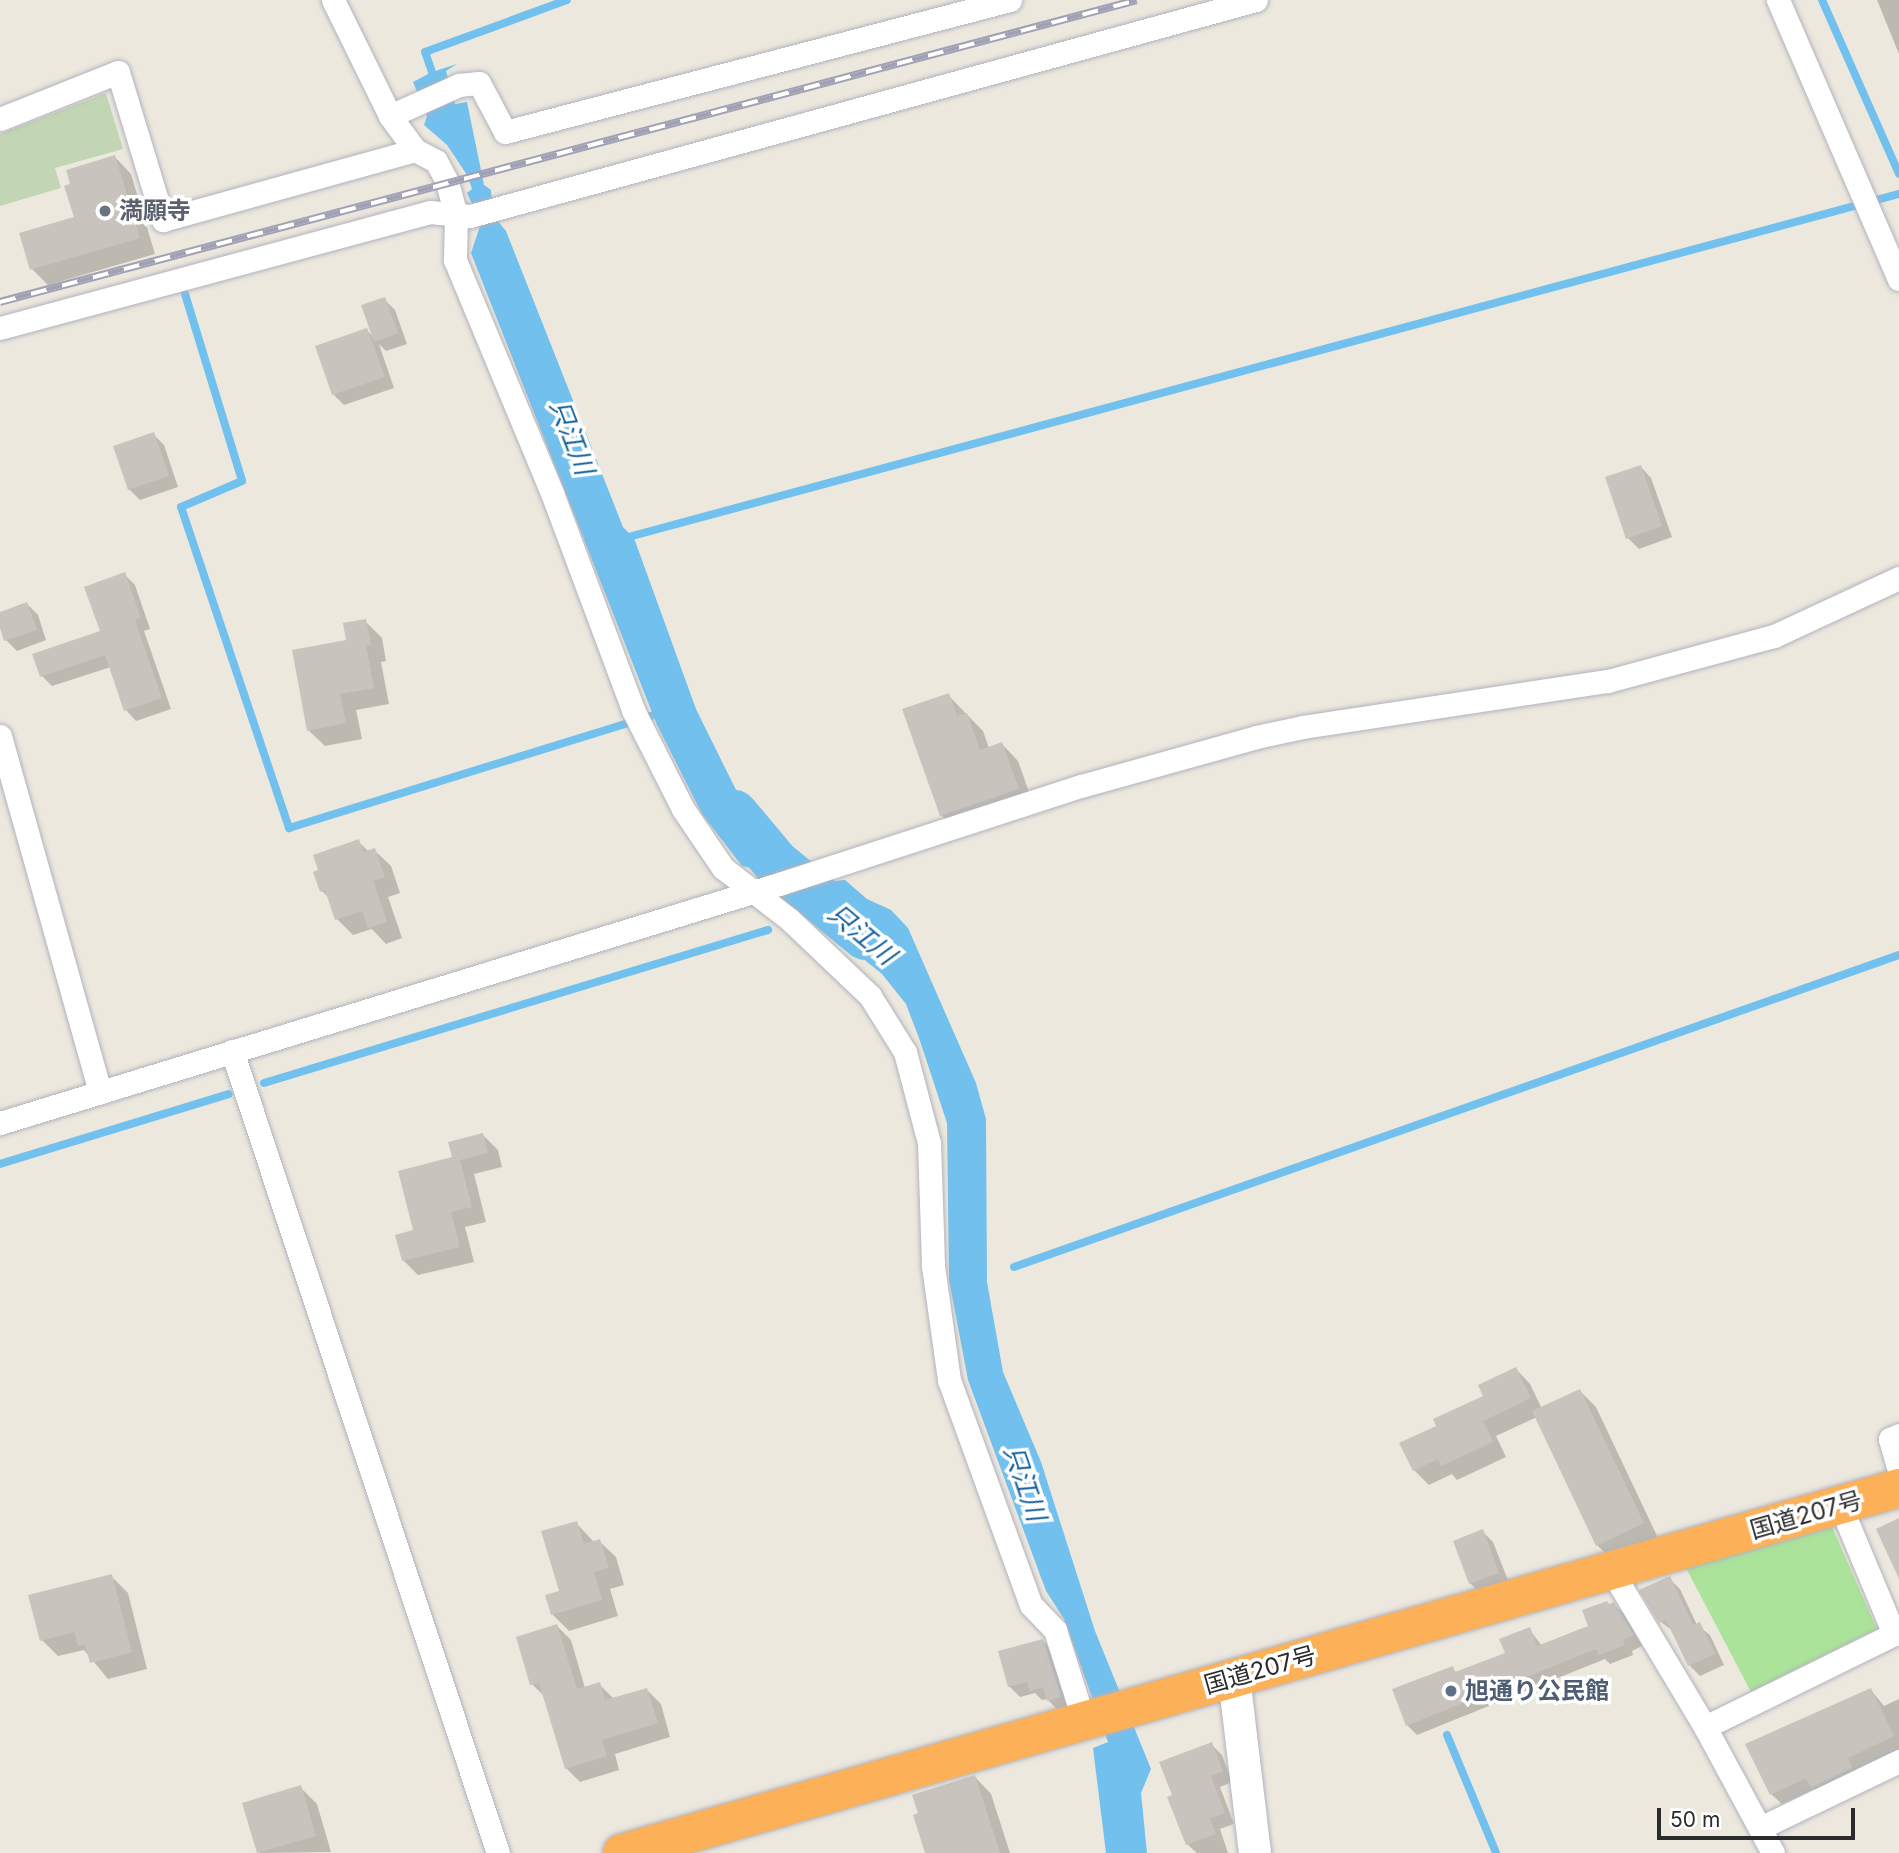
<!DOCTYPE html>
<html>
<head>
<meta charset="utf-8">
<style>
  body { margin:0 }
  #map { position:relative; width:1899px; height:1853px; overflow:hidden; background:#ede8dd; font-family:Inter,"Noto Sans JP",sans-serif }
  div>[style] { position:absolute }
  .green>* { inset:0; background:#ace39a }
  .cemetery>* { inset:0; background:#c2d6b5 }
  .water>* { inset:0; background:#71c0ee }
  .shadow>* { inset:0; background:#0003 }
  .stream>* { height:8px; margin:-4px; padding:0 4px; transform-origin:4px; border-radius:4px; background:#71c0ee }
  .river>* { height:47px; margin:-23.5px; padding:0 23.5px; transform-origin:23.5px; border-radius:23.5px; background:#71c0ee }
  .building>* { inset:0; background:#c8c4bd }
  .roads { filter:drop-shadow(0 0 2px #b1b2be) drop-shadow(0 0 2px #b1b2be) }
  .street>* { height:23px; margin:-11.5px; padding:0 11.5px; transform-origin:11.5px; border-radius:11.5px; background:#fff }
  .secondary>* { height:32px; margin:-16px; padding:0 16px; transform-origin:16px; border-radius:16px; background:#fff }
  .highway>* { height:38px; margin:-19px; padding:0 19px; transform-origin:19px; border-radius:19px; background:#fcb058 }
  .rail>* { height:8px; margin-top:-4px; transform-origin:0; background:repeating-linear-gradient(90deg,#fff 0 16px,#a0a1b5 0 32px); box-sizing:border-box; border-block:2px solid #a0a1b5 }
  .dots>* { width:19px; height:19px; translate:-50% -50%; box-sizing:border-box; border:4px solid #fff; border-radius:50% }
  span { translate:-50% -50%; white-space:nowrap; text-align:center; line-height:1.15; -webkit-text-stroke:7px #fff; paint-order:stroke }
  .worship-label { font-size:24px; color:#5b616d; font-weight:700 }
  .left { translate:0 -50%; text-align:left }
  .street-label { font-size:24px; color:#2b2b2b }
  .service-label { font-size:24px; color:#4e5e75; font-weight:700 }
  .water-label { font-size:26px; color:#0f5d9b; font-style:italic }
  .scale { position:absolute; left:1657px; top:1808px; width:198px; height:32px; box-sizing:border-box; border:4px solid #2b2b2b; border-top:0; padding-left:9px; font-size:21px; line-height:24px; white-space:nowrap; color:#2b2b2b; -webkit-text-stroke:5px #fff; paint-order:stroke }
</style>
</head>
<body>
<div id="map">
  <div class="green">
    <div style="clip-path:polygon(1832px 1527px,1877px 1629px,1751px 1692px,1686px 1568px)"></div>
  </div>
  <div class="cemetery">
    <div style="clip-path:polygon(106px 93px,123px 149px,55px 168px,61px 188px,0 206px,0 134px)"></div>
  </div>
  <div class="water">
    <div style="clip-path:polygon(457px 64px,446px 71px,455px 104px,467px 102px,484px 185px,491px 190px,493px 215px,506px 231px,623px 527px,634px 538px,696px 709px,737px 792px,781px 849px,770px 872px,742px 866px,702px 814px,657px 725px,471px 253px,481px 223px,467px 193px,472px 189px,467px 175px,447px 145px,424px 125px,427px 116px,413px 82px,432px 72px)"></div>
    <div style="clip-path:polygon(845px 880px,867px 899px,891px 910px,908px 928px,976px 1083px,986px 1119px,987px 1282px,1003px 1372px,1041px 1462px,1095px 1631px,1151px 1769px,1141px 1793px,1147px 1853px,1106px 1853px,1093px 1748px,1108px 1742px,1064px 1619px,1046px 1591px,968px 1380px,949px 1280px,947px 1123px,920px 1041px,906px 1004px,882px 974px,808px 914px,814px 896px,834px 881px)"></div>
  </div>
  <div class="shadow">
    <div style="clip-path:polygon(1877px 0,1899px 0,1899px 54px)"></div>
    <div style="clip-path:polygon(115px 157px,131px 174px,155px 254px,48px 285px,32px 269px,76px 219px)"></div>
    <div style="clip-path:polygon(384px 299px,395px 310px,407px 344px,386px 351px,379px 344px,394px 388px,344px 405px,334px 395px,317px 347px,367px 330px,374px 338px)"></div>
    <div style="clip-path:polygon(153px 434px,164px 445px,178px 487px,140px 500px,129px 489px)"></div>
    <div style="clip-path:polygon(1641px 467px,1651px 478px,1672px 537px,1639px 549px,1628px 538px)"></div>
    <div style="clip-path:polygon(124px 574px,135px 585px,150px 629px,144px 631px,171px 709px,136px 721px,126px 710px,111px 667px,52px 686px,42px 676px,102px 632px)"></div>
    <div style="clip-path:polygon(27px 604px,38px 615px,46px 640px,17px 651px,6px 640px,0 613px)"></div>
    <div style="clip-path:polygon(365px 621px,382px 638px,386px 661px,381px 662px,389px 704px,356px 710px,362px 739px,325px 746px,308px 730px,348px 641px)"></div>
    <div style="clip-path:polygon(948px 695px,983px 731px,989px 748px,1002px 744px,1018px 761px,1034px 806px,958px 832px,941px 815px)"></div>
    <div style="clip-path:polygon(358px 841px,369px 852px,374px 850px,391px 866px,400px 893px,388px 897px,402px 938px,386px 944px,372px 929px,353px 935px,337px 919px,330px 899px,322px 891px)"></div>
    <div style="clip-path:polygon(483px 1135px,498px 1150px,502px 1167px,474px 1174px,486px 1222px,465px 1227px,474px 1262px,418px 1275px,403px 1260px,415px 1231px,454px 1158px)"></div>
    <div style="clip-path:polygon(1516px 1369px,1530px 1384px,1542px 1409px,1580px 1391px,1596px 1407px,1659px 1540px,1614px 1562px,1597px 1545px,1537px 1417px,1496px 1436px,1506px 1457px,1457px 1480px,1452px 1474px,1429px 1485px,1414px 1470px,1438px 1427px,1486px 1396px)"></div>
    <div style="clip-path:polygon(576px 1523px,594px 1542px,599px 1541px,616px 1557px,624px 1585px,610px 1589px,618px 1616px,569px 1631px,552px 1614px,561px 1592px)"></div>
    <div style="clip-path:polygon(1482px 1531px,1493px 1542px,1509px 1583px,1481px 1594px,1470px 1583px)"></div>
    <div style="clip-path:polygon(111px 1576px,128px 1593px,147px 1669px,108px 1679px,84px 1650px,58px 1656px,42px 1640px)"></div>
    <div style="clip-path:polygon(1669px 1578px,1680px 1589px,1697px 1625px,1710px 1635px,1724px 1665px,1700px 1676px,1689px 1665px,1674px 1632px,1661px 1622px)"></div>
    <div style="clip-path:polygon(1614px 1604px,1624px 1614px,1642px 1646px,1632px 1651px,1633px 1655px,1610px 1664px,1605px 1659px,1417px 1735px,1407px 1725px,1452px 1668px,1457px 1673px,1507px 1654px,1529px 1629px,1542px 1646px,1590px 1627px)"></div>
    <div style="clip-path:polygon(557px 1626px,571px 1640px,585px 1688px,599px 1684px,613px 1698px,647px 1690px,661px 1704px,670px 1737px,615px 1754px,619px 1770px,580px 1782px,566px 1768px,545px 1697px,532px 1684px)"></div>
    <div style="clip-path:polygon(1042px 1640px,1053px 1651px,1071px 1707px,1059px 1711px,1047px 1699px,1042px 1700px,1035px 1693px,1020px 1697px,1009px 1686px)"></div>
    <div style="clip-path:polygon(1871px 1690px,1884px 1706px,1899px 1699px,1899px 1749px,1857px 1769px,1823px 1798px,1814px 1789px,1782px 1804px,1771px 1794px)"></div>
    <div style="clip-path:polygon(1211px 1744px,1222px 1755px,1232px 1782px,1220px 1787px,1234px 1824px,1220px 1829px,1228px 1853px,1197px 1853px,1187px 1844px,1174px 1796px)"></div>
    <div style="clip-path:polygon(975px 1777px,991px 1794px,1010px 1853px,927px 1853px)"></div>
    <div style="clip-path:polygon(300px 1787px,317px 1804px,331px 1852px,259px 1853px)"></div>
  </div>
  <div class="stream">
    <div style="left:1822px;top:0;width:190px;rotate:66.1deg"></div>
    <div style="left:432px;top:72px;width:21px;rotate:-109deg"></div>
    <div style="left:425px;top:52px;width:151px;rotate:-20.1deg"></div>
    <div style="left:185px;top:294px;width:195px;rotate:73deg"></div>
    <div style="left:242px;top:481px;width:66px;rotate:156.9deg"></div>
    <div style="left:181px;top:507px;width:339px;rotate:71.4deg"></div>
    <div style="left:289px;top:828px;width:389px;rotate:-17.2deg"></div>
    <div style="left:621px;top:539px;width:1324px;rotate:-15.11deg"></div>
    <div style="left:264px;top:1083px;width:527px;rotate:-16.89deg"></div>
    <div style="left:0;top:1164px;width:239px;rotate:-17deg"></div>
    <div style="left:1014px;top:1267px;width:938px;rotate:-19.42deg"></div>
    <div style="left:1447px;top:1735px;width:128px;rotate:67.4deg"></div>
  </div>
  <div class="river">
    <div style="left:734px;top:813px;width:65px;rotate:50deg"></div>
    <div style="left:776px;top:863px;width:115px;rotate:39.4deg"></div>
  </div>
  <div class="building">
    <div style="clip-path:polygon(115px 155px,140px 238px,30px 270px,19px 233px,74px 217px,64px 186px,70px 184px,66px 170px)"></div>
    <div style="clip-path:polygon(385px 297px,398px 333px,374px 342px,361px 305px)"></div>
    <div style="clip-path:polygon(367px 328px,385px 377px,332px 395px,315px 346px)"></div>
    <div style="clip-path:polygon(154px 432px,169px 476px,128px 490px,113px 446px)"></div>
    <div style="clip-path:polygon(1641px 465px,1662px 526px,1626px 539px,1605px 477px)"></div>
    <div style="clip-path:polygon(125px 572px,141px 618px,135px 620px,162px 698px,124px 711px,105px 655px,40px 677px,32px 654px,100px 631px,84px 587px)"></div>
    <div style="clip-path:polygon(27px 602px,37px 630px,4px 641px,0 628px,0 612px)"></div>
    <div style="clip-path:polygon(366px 619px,371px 645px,366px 645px,374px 688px,340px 694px,346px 723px,307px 731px,292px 650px,346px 640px,343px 623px)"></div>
    <div style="clip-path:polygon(949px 693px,957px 716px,967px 713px,980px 750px,1002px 742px,1019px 789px,940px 816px,902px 709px)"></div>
    <div style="clip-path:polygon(359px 839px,363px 852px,375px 848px,385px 877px,373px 881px,387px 922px,368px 928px,362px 911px,335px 920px,325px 890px,320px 892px,313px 872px,318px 870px,313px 855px)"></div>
    <div style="clip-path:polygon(483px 1133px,488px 1153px,460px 1160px,472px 1207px,451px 1212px,460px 1247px,402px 1261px,395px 1235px,413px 1230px,398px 1171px,452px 1157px,448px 1142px)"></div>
    <div style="clip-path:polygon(1516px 1367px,1531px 1398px,1483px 1421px,1493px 1442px,1441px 1466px,1438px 1459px,1413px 1471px,1399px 1443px,1436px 1426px,1433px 1419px,1483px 1396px,1478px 1385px)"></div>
    <div style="clip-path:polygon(1580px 1389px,1644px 1523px,1596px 1546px,1532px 1411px)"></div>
    <div style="clip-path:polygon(1899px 1518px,1899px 1579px,1876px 1529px)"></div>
    <div style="clip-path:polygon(577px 1521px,584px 1544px,600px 1539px,609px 1568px,594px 1572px,602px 1600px,551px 1615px,545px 1595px,559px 1591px,541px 1531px)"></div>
    <div style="clip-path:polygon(1483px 1529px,1499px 1573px,1469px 1584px,1453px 1541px)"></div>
    <div style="clip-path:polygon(112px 1574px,132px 1652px,90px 1663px,85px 1644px,78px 1646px,74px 1632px,40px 1641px,28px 1595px)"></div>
    <div style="clip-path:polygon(1670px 1576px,1693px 1625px,1700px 1622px,1715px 1654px,1688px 1666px,1666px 1620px,1659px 1623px,1639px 1590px)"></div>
    <div style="clip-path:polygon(1607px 1601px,1609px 1604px,1614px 1602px,1634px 1635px,1623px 1640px,1625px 1645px,1599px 1655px,1596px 1649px,1406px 1726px,1392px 1689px,1453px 1666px,1455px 1672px,1505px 1653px,1499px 1639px,1530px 1627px,1537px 1646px,1588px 1626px,1582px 1610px)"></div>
    <div style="clip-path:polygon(557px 1624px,577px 1689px,600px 1682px,605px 1700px,647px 1688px,658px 1723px,602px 1740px,607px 1756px,565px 1769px,539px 1683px,530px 1685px,516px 1637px)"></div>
    <div style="clip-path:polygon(1043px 1639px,1061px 1697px,1047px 1701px,1043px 1687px,1030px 1691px,1027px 1682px,1008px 1687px,998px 1651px)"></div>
    <div style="clip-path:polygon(1871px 1688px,1894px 1736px,1848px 1758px,1852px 1768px,1811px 1788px,1806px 1778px,1770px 1795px,1745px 1744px)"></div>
    <div style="clip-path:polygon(1212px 1742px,1223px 1771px,1211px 1776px,1225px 1813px,1210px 1819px,1216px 1834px,1186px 1845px,1167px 1797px,1172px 1795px,1159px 1762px)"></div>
    <div style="clip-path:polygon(975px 1775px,1000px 1853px,925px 1853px,913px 1815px,918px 1813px,912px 1795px)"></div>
    <div style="clip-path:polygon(301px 1785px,316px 1836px,257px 1853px,242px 1803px)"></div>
  </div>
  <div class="roads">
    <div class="street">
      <div style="left:333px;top:0;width:129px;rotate:63.8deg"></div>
      <div style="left:390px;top:116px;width:42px;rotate:53.7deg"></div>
      <div style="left:415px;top:150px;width:24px;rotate:28deg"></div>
      <div style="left:436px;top:161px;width:24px;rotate:62deg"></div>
      <div style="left:447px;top:182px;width:34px;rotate:75deg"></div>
      <div style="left:456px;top:215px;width:45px;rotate:91.3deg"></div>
      <div style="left:455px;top:260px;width:252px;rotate:67.4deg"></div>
      <div style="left:552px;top:493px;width:232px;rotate:69.5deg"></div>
      <div style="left:633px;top:710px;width:111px;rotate:63.2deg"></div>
      <div style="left:683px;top:809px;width:71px;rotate:55.9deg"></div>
      <div style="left:723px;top:868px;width:83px;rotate:37.7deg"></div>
      <div style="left:789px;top:919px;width:112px;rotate:43.5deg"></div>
      <div style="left:870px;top:996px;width:66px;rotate:58deg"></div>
      <div style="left:905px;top:1052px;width:94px;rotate:75.2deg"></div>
      <div style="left:929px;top:1143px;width:123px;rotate:88.1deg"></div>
      <div style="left:933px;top:1266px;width:115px;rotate:82deg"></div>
      <div style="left:949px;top:1380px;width:239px;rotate:70deg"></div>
      <div style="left:1031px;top:1605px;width:35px;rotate:46deg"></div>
      <div style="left:1055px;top:1630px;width:93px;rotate:72.5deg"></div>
      <div style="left:1778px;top:0;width:304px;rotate:66.6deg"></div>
      <div style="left:390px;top:116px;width:76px;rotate:-24.2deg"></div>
      <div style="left:459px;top:85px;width:20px;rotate:-6deg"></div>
      <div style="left:479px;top:83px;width:55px;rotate:62deg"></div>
      <div style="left:505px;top:132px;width:522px;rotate:-14.65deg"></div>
      <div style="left:0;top:119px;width:127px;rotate:-21.7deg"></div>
      <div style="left:118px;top:72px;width:155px;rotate:73.1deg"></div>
      <div style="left:163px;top:220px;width:262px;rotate:-15.5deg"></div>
      <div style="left:0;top:328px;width:445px;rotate:-15.1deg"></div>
      <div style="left:430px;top:212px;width:40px;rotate:5.7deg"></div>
      <div style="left:470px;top:216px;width:815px;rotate:-15.37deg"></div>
      <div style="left:0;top:736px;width:370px;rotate:74.3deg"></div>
      <div style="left:232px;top:1051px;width:845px;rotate:71.65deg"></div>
      <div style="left:0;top:1123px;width:815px;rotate:-17.06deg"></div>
      <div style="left:779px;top:884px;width:318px;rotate:-18deg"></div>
      <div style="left:1081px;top:786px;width:182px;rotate:-15.6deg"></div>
      <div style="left:1256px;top:737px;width:48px;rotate:-12deg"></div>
      <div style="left:1303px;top:727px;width:308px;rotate:-8.6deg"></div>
      <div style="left:1608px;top:681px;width:172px;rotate:-15.2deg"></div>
      <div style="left:1774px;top:636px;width:138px;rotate:-24.9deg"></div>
      <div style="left:1899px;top:1435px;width:10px;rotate:156deg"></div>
      <div style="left:1890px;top:1439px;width:33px;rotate:74deg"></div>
      <div style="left:1611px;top:1570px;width:183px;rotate:59.1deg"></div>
      <div style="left:1705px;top:1727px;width:143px;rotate:61.6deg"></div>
      <div style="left:1705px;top:1727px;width:211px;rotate:-26.2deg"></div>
      <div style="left:1894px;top:1634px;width:140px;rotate:-112.7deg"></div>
      <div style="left:1762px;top:1827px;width:152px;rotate:-25.7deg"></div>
    </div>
    <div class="secondary">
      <div style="left:1234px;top:1677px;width:177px;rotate:83.2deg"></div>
    </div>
    <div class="highway">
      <div style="left:622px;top:1853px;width:1328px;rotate:-15.95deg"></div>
    </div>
  </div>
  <div class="rail">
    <div style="left:0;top:302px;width:1176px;rotate:-14.87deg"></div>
  </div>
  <div class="dots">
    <div style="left:105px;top:211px;background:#6b7280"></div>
    <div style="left:1451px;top:1691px;background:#5c6f8a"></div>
  </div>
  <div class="worship-label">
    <span class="left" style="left:119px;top:211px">満願寺</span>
  </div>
  <div class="street-label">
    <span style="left:1806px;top:1515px;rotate:-16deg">国道207号</span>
    <span style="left:1260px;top:1670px;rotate:-16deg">国道207号</span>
  </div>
  <div class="service-label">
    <span class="left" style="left:1465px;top:1691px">旭通り公民館</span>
  </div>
  <div class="water-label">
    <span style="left:572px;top:437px;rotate:69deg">只江川</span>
    <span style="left:862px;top:934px;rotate:40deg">只江川</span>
    <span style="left:1025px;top:1483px;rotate:71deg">只江川</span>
  </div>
  <div class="scale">50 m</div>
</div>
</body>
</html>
